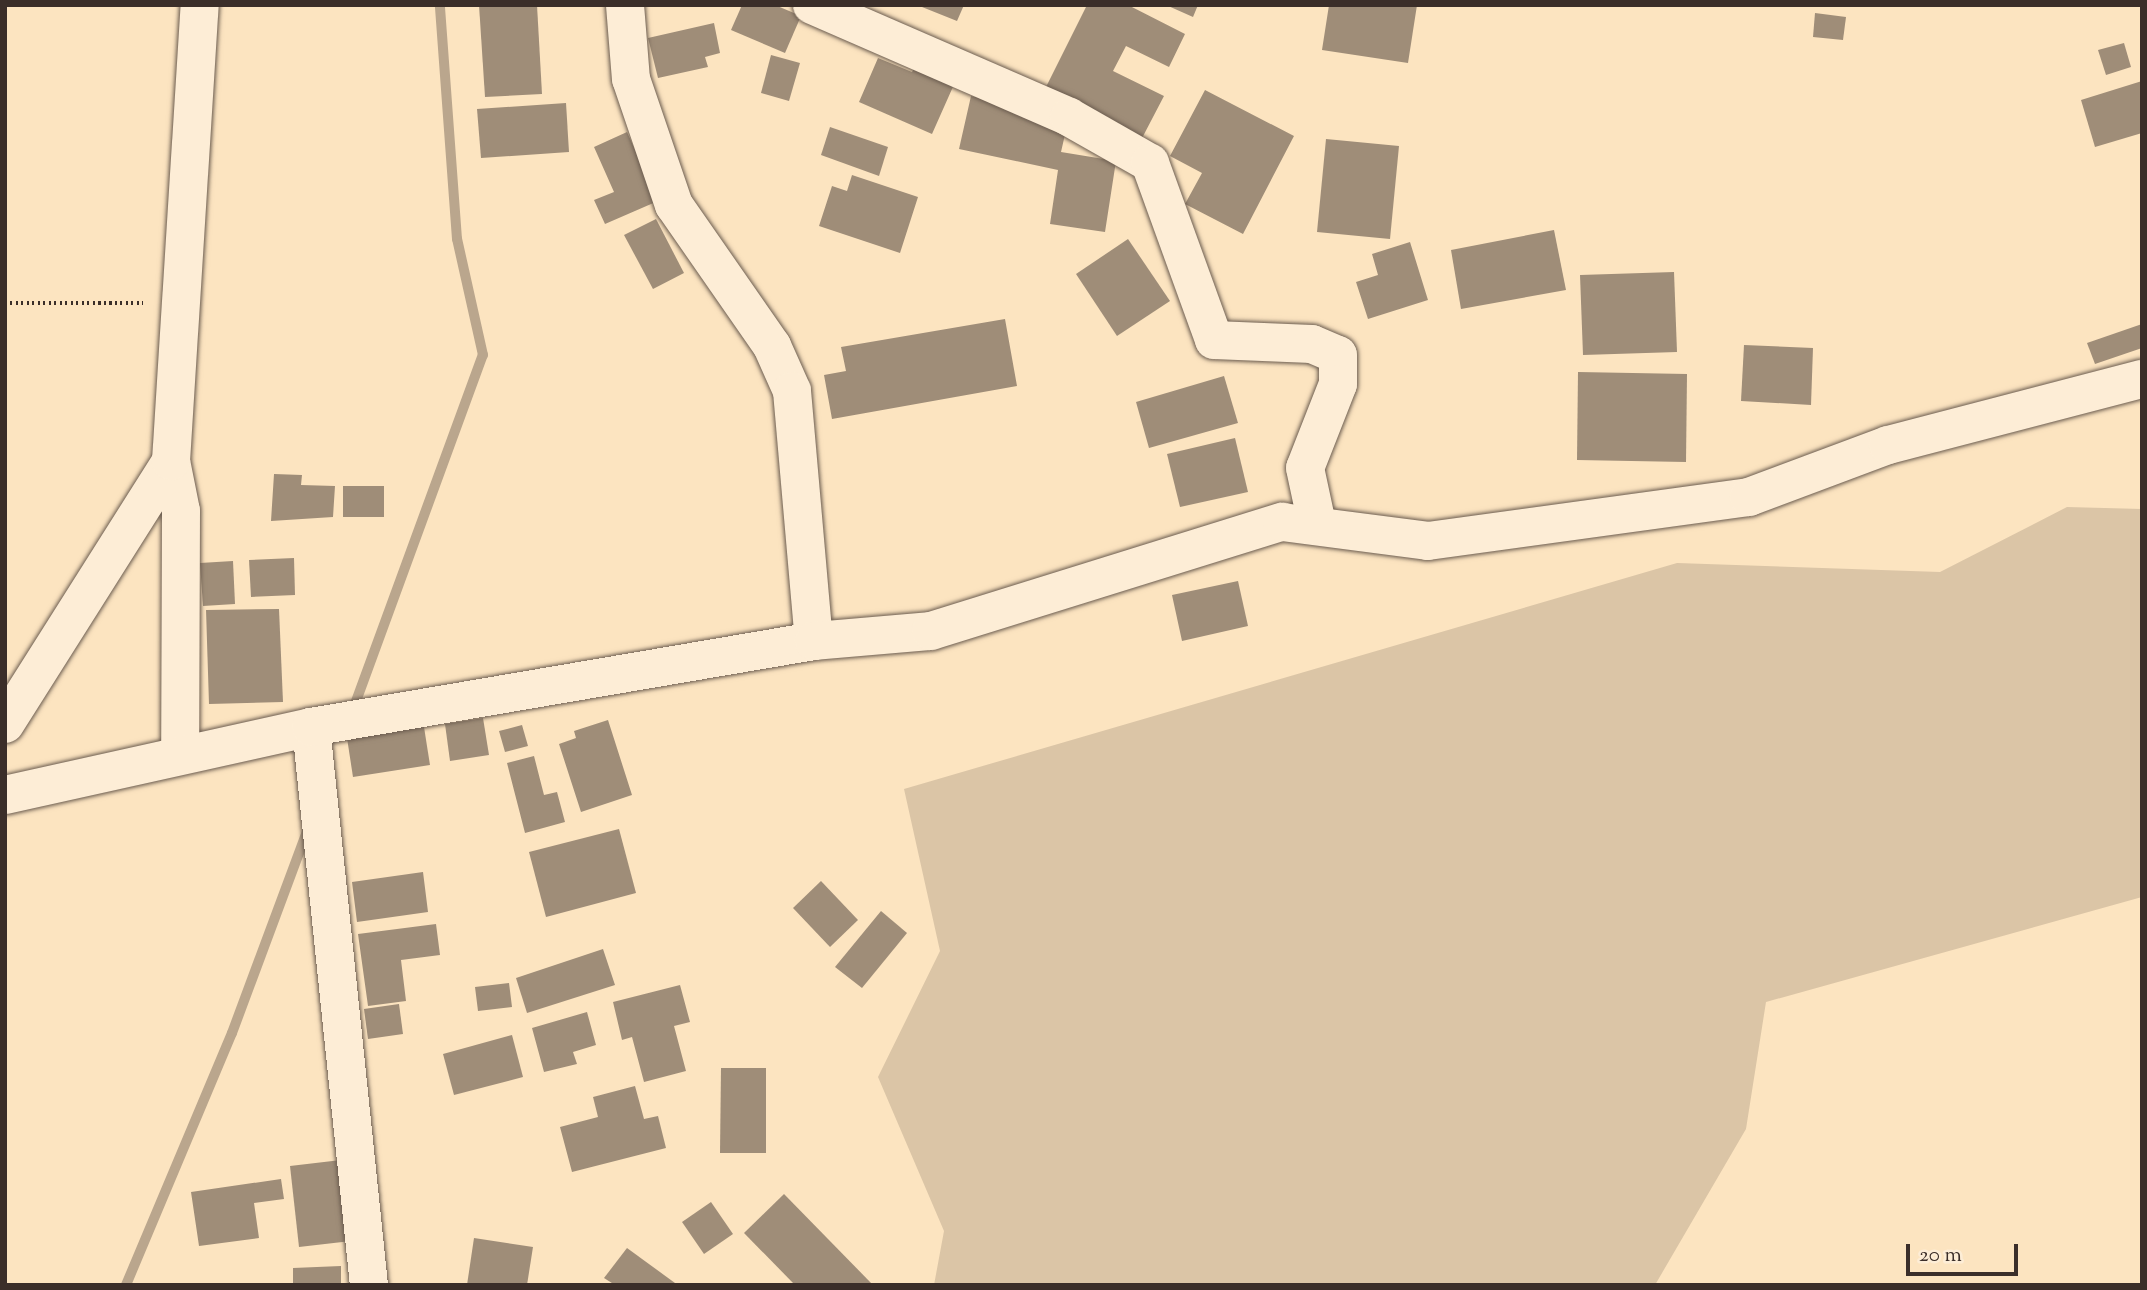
<!DOCTYPE html>
<html>
<head>
<meta charset="utf-8">
<style>
  body { margin:0 }
  #map { position:relative; width:2147px; height:1290px; overflow:hidden; background:#fce4c0; font-family:"Sorts Mill Goudy",serif }
  div>[style] { position:absolute }
  .green>* { inset:0; background:#dbc5a6 }
  .stream>* { height:10px; margin:-5px; padding:0 5px; transform-origin:5px; border-radius:5px; background:#baa68d }
  .building>* { inset:0; background:#9f8d78 }
  .path>* { height:4.5px; margin-top:-2.25px; transform-origin:0; background:repeating-linear-gradient(90deg,#3b2e29 0 2px,transparent 0 5.5px) }
  .roads { filter:drop-shadow(0 0 2px #6b5c4f) drop-shadow(0 0 2px #6b5c4f) }
  .minor>* { height:38px; margin:-19px; padding:0 19px; transform-origin:19px; border-radius:19px; background:#fdedd6 }
  span { translate:-50% -50%; white-space:nowrap; text-align:center; line-height:1.15; -webkit-text-stroke:5px #fdedd6; paint-order:stroke }
  .frame { position:absolute; inset:0; border:7px solid #3b2e29; pointer-events:none }
  .scale { position:absolute; left:1906px; top:1244px; width:112px; height:32px; box-sizing:border-box; border:4px solid #3b2e29; border-top:0; padding-left:9px; font-size:21px; line-height:24px; white-space:nowrap; color:#3b2e29; -webkit-text-stroke:5px #fdedd6; paint-order:stroke }
</style>
</head>
<body>
<div id="map">
  <div class="green">
    <div style="clip-path:polygon(2067px 507px,2142px 509px,2142px 897px,1766px 1002px,1746px 1129px,1655px 1285px,934px 1285px,944px 1231px,878px 1077px,940px 951px,904px 789px,1677px 563px,1940px 572px)"></div>
  </div>
  <div class="stream">
    <div style="left:355px;top:704px;width:372px;rotate:-69.9deg"></div>
    <div style="left:483px;top:355px;width:119px;rotate:-102.6deg"></div>
    <div style="left:457px;top:239px;width:235px;rotate:-94.2deg"></div>
    <div style="left:126px;top:1285px;width:273px;rotate:-67.2deg"></div>
    <div style="left:232px;top:1033px;width:218px;rotate:-69.6deg"></div>
  </div>
  <div class="building">
    <div style="clip-path:polygon(479px 5px,537px 5px,542px 94px,485px 97px)"></div>
    <div style="clip-path:polygon(742px 5px,775px 5px,801px 16px,785px 53px,731px 30px)"></div>
    <div style="clip-path:polygon(917px 5px,964px 5px,957px 21px)"></div>
    <div style="clip-path:polygon(1087px 5px,1128px 5px,1185px 34px,1169px 67px,1126px 46px,1113px 71px,1164px 96px,1140px 142px,1043px 93px)"></div>
    <div style="clip-path:polygon(1166px 5px,1198px 5px,1193px 17px)"></div>
    <div style="clip-path:polygon(1329px 5px,1417px 5px,1408px 63px,1322px 50px)"></div>
    <div style="clip-path:polygon(1815px 13px,1846px 17px,1843px 40px,1813px 37px)"></div>
    <div style="clip-path:polygon(714px 23px,720px 53px,705px 57px,708px 67px,658px 78px,648px 38px)"></div>
    <div style="clip-path:polygon(2124px 43px,2131px 67px,2106px 75px,2098px 50px)"></div>
    <div style="clip-path:polygon(771px 55px,800px 63px,789px 101px,761px 93px)"></div>
    <div style="clip-path:polygon(878px 58px,912px 72px,917px 62px,956px 80px,932px 134px,859px 102px)"></div>
    <div style="clip-path:polygon(2142px 81px,2142px 133px,2095px 147px,2081px 100px)"></div>
    <div style="clip-path:polygon(1205px 90px,1294px 136px,1243px 234px,1185px 204px,1202px 173px,1170px 156px)"></div>
    <div style="clip-path:polygon(971px 96px,1069px 117px,1061px 152px,1116px 161px,1105px 232px,1050px 224px,1058px 170px,959px 149px)"></div>
    <div style="clip-path:polygon(566px 103px,569px 152px,481px 158px,477px 109px)"></div>
    <div style="clip-path:polygon(830px 127px,888px 147px,879px 176px,821px 155px)"></div>
    <div style="clip-path:polygon(627px 132px,658px 201px,605px 224px,594px 200px,614px 192px,594px 147px)"></div>
    <div style="clip-path:polygon(1326px 139px,1399px 146px,1390px 239px,1317px 232px)"></div>
    <div style="clip-path:polygon(852px 175px,918px 197px,900px 253px,819px 226px,832px 186px,847px 191px)"></div>
    <div style="clip-path:polygon(656px 219px,684px 273px,653px 289px,624px 235px)"></div>
    <div style="clip-path:polygon(1554px 230px,1566px 290px,1461px 309px,1451px 250px)"></div>
    <div style="clip-path:polygon(1128px 239px,1170px 301px,1117px 336px,1076px 274px)"></div>
    <div style="clip-path:polygon(1410px 242px,1428px 300px,1368px 319px,1356px 282px,1378px 275px,1372px 254px)"></div>
    <div style="clip-path:polygon(1674px 272px,1677px 352px,1583px 355px,1580px 275px)"></div>
    <div style="clip-path:polygon(1005px 319px,1017px 386px,832px 419px,824px 375px,846px 371px,841px 347px)"></div>
    <div style="clip-path:polygon(2142px 324px,2142px 348px,2095px 364px,2087px 343px)"></div>
    <div style="clip-path:polygon(1744px 345px,1813px 348px,1811px 405px,1741px 401px)"></div>
    <div style="clip-path:polygon(1578px 372px,1687px 374px,1686px 462px,1577px 460px)"></div>
    <div style="clip-path:polygon(1224px 376px,1238px 423px,1149px 448px,1136px 402px)"></div>
    <div style="clip-path:polygon(1235px 438px,1248px 492px,1180px 507px,1167px 454px)"></div>
    <div style="clip-path:polygon(274px 474px,302px 475px,301px 485px,335px 486px,333px 517px,271px 521px)"></div>
    <div style="clip-path:polygon(343px 486px,384px 486px,384px 517px,343px 517px)"></div>
    <div style="clip-path:polygon(294px 558px,295px 595px,251px 597px,249px 560px)"></div>
    <div style="clip-path:polygon(233px 561px,235px 604px,203px 606px,200px 563px)"></div>
    <div style="clip-path:polygon(1238px 581px,1248px 626px,1182px 641px,1172px 595px)"></div>
    <div style="clip-path:polygon(279px 609px,283px 702px,209px 704px,206px 610px)"></div>
    <div style="clip-path:polygon(483px 718px,489px 755px,450px 761px,445px 724px)"></div>
    <div style="clip-path:polygon(608px 720px,632px 795px,581px 812px,559px 744px,576px 738px,574px 731px)"></div>
    <div style="clip-path:polygon(522px 725px,528px 746px,505px 752px,499px 731px)"></div>
    <div style="clip-path:polygon(424px 727px,430px 765px,353px 777px,347px 738px)"></div>
    <div style="clip-path:polygon(534px 756px,544px 795px,557px 792px,565px 822px,525px 833px,507px 763px)"></div>
    <div style="clip-path:polygon(619px 829px,636px 893px,546px 917px,529px 852px)"></div>
    <div style="clip-path:polygon(423px 872px,428px 912px,357px 922px,352px 882px)"></div>
    <div style="clip-path:polygon(821px 881px,858px 920px,830px 947px,793px 908px)"></div>
    <div style="clip-path:polygon(881px 911px,907px 933px,862px 988px,835px 967px)"></div>
    <div style="clip-path:polygon(436px 924px,440px 955px,401px 960px,406px 1001px,368px 1006px,358px 934px)"></div>
    <div style="clip-path:polygon(603px 949px,615px 985px,527px 1013px,516px 978px)"></div>
    <div style="clip-path:polygon(509px 983px,512px 1007px,478px 1011px,475px 987px)"></div>
    <div style="clip-path:polygon(680px 985px,690px 1022px,674px 1026px,686px 1071px,644px 1082px,632px 1037px,622px 1040px,613px 1002px)"></div>
    <div style="clip-path:polygon(399px 1004px,403px 1034px,368px 1039px,364px 1009px)"></div>
    <div style="clip-path:polygon(587px 1012px,596px 1045px,573px 1052px,577px 1064px,544px 1072px,532px 1028px)"></div>
    <div style="clip-path:polygon(512px 1035px,523px 1077px,454px 1095px,443px 1054px)"></div>
    <div style="clip-path:polygon(721px 1068px,766px 1068px,766px 1153px,720px 1153px)"></div>
    <div style="clip-path:polygon(635px 1086px,644px 1119px,658px 1116px,666px 1148px,572px 1172px,560px 1127px,598px 1117px,593px 1097px)"></div>
    <div style="clip-path:polygon(341px 1160px,351px 1241px,299px 1247px,290px 1166px)"></div>
    <div style="clip-path:polygon(281px 1179px,284px 1199px,254px 1203px,259px 1238px,199px 1246px,191px 1192px)"></div>
    <div style="clip-path:polygon(784px 1194px,873px 1285px,795px 1285px,744px 1233px)"></div>
    <div style="clip-path:polygon(711px 1202px,733px 1234px,704px 1254px,682px 1222px)"></div>
    <div style="clip-path:polygon(474px 1238px,533px 1247px,527px 1285px,467px 1285px)"></div>
    <div style="clip-path:polygon(627px 1248px,675px 1283px,673px 1285px,615px 1285px,604px 1278px)"></div>
    <div style="clip-path:polygon(341px 1266px,341px 1285px,293px 1285px,293px 1268px)"></div>
  </div>
  <div class="path">
    <div style="left:5px;top:303px;width:138px"></div>
  </div>
  <div class="roads">
    <div class="minor">
      <div style="left:625px;top:5px;width:74px;rotate:85.4deg"></div>
      <div style="left:631px;top:79px;width:133px;rotate:71.2deg"></div>
      <div style="left:674px;top:205px;width:172px;rotate:55.2deg"></div>
      <div style="left:772px;top:346px;width:49px;rotate:66deg"></div>
      <div style="left:792px;top:391px;width:251px;rotate:85deg"></div>
      <div style="left:812px;top:5px;width:280px;rotate:23.5deg"></div>
      <div style="left:1069px;top:117px;width:93px;rotate:29.6deg"></div>
      <div style="left:1150px;top:163px;width:188px;rotate:70.1deg"></div>
      <div style="left:1214px;top:340px;width:98px;rotate:2.3deg"></div>
      <div style="left:1312px;top:344px;width:28px;rotate:23deg"></div>
      <div style="left:1338px;top:355px;width:29px;rotate:90deg"></div>
      <div style="left:1338px;top:384px;width:90px;rotate:111.4deg"></div>
      <div style="left:1305px;top:468px;width:57px;rotate:77.9deg"></div>
      <div style="left:171px;top:461px;width:51px;rotate:78.7deg"></div>
      <div style="left:181px;top:511px;width:244px;rotate:90.2deg"></div>
      <div style="left:5px;top:724px;width:311px;rotate:-57.7deg"></div>
      <div style="left:171px;top:461px;width:457px;rotate:-86.4deg"></div>
      <div style="left:311px;top:727px;width:561px;rotate:84.07deg"></div>
      <div style="left:5px;top:795px;width:313px;rotate:-12.5deg"></div>
      <div style="left:311px;top:727px;width:510px;rotate:-9.7deg"></div>
      <div style="left:814px;top:641px;width:117px;rotate:-4.9deg"></div>
      <div style="left:931px;top:631px;width:368px;rotate:-17.3deg"></div>
      <div style="left:1282px;top:522px;width:147px;rotate:7.4deg"></div>
      <div style="left:1428px;top:541px;width:324px;rotate:-7.8deg"></div>
      <div style="left:1749px;top:497px;width:148px;rotate:-20.5deg"></div>
      <div style="left:1888px;top:445px;width:262px;rotate:-14.6deg"></div>
    </div>
  </div>
  <div class="frame"></div>
  <div class="scale">20 m</div>
</div>
</body>
</html>
